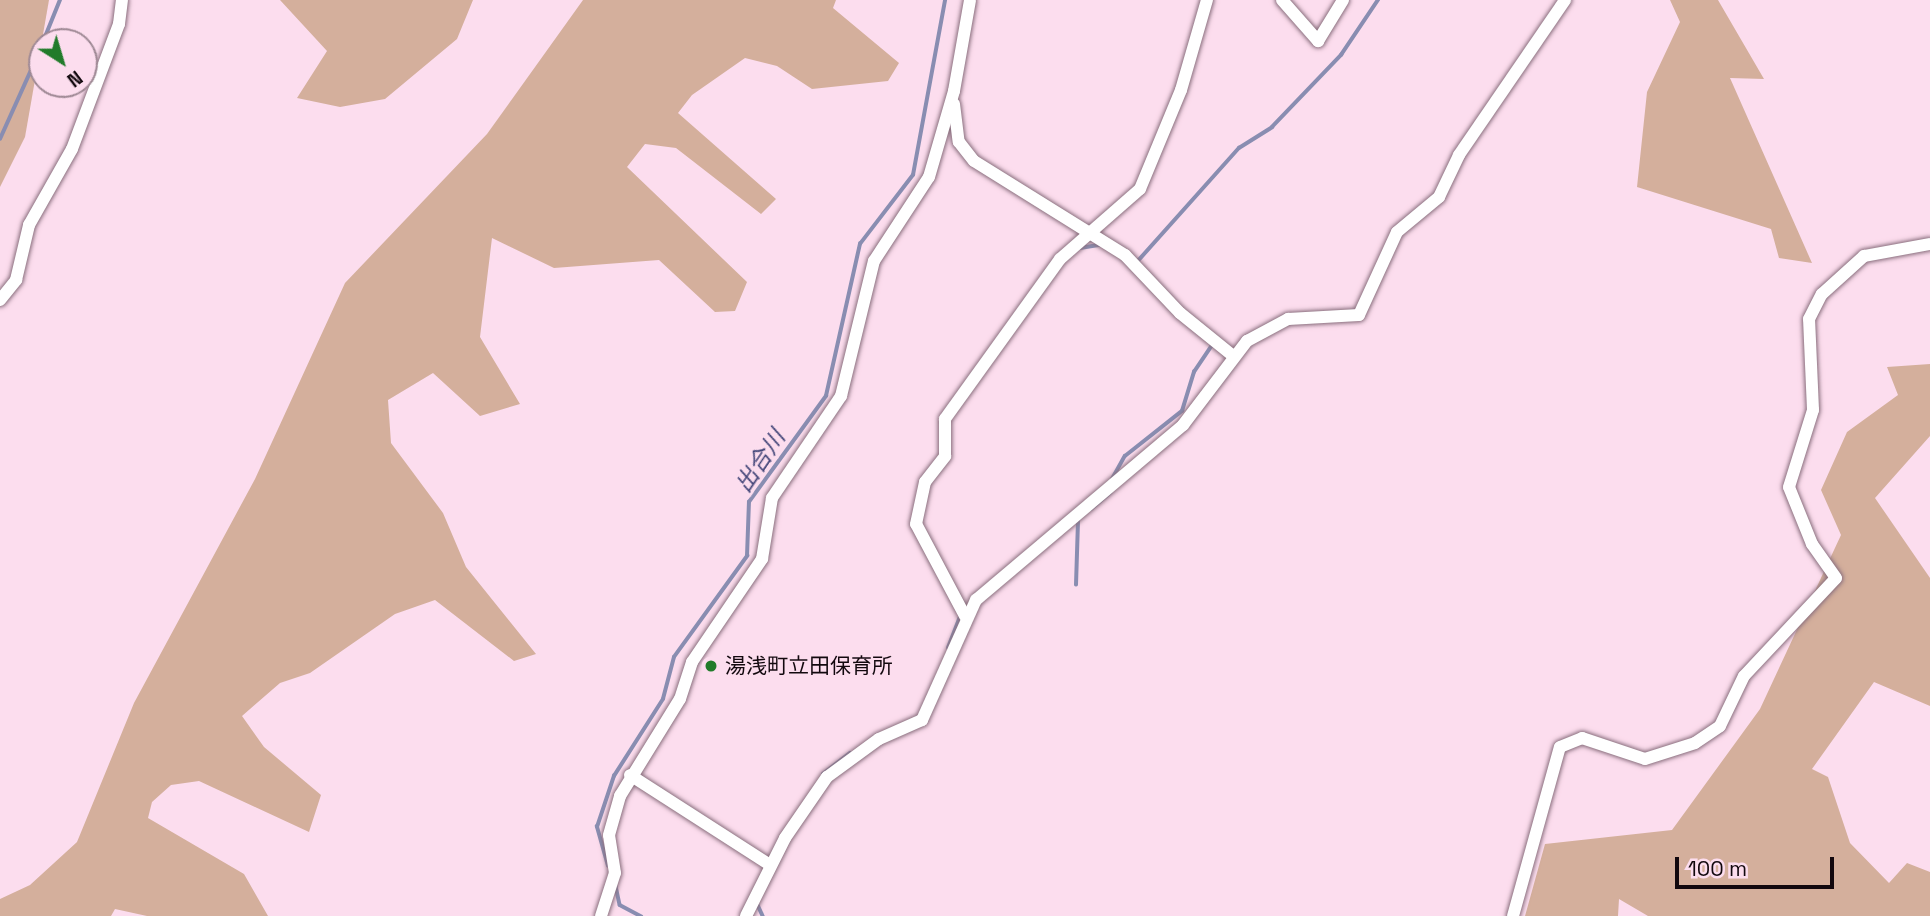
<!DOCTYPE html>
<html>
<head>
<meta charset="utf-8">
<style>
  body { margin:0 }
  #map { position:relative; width:1930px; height:916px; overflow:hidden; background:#fcddee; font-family:"Space Grotesk","Noto Sans JP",sans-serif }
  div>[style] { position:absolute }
  .green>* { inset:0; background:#d4af9c }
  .stream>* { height:3.5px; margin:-1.75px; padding:0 1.75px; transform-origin:1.75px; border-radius:1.75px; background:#898db1 }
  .roads { filter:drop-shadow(0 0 2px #8a6f7e) drop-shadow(0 0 2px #8a6f7e) }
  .minor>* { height:12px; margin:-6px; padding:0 6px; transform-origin:6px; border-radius:6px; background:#fff }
  .dots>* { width:19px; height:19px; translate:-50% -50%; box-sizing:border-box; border:4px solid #fcddee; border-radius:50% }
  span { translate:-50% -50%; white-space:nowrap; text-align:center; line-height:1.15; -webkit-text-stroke:5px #fcddee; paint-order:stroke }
  .poi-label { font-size:21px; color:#12080e }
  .left { translate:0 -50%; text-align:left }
  .water-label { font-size:23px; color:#424578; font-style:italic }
  .north { position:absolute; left:28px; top:28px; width:70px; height:70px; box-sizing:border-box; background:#fcddee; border:2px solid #9e8894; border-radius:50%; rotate:143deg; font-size:19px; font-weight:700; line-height:28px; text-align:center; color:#12080e }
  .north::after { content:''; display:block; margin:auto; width:24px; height:32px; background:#217b2a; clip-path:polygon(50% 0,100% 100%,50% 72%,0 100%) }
  .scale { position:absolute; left:1675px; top:857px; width:159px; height:32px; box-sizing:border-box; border:4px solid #12080e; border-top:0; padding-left:9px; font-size:21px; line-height:24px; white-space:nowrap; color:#12080e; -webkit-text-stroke:5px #fcddee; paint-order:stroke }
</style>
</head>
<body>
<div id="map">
  <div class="green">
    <div style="clip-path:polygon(0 0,49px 0,25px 137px,0 187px)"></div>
    <div style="clip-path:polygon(280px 0,473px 0,457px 39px,385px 99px,340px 107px,297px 98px,327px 51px)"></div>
    <div style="clip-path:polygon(583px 0,836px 0,833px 8px,899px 63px,888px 81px,812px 89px,777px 66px,745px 58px,692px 95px,678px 113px,776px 199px,761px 214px,676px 148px,645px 144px,627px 167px,747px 282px,735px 311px,715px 312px,659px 260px,554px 268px,492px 238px,480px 337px,520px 404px,480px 416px,433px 373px,388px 400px,391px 443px,443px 513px,466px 567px,536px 654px,514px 661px,435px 600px,395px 614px,310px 673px,280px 683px,242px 716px,264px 747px,321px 795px,309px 832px,199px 781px,171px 785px,152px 802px,148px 818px,244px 874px,268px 916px,147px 916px,115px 909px,111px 916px,0 916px,0 899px,30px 885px,77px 842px,134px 703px,255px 479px,345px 283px,487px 134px)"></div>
    <div style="clip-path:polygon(1670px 0,1718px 0,1764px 79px,1730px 78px,1812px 263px,1779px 258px,1771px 229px,1637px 187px,1647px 92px,1680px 22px)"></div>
    <div style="clip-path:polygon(1930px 364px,1930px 436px,1875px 498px,1930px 578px,1930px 706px,1874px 682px,1812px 769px,1828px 777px,1850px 843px,1889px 883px,1907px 863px,1930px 872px,1930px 916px,1648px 916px,1619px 899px,1618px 916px,1525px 916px,1545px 844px,1672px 830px,1760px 709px,1841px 535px,1821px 490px,1847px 432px,1898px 395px,1887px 367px)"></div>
  </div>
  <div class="stream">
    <div style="left:43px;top:42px;width:45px;rotate:-68deg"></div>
    <div style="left:0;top:139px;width:102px;rotate:-65.7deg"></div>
    <div style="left:1080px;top:248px;width:20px;rotate:-9deg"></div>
    <div style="left:1137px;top:262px;width:153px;rotate:-48.2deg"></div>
    <div style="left:1239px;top:148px;width:39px;rotate:-32deg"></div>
    <div style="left:1272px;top:127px;width:100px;rotate:-46.2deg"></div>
    <div style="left:1341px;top:55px;width:66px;rotate:-56.1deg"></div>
    <div style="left:1112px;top:479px;width:26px;rotate:-61deg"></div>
    <div style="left:1125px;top:456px;width:73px;rotate:-38.3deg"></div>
    <div style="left:1182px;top:411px;width:41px;rotate:-72.9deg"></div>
    <div style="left:1194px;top:372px;width:32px;rotate:-56deg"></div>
    <div style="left:1091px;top:509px;width:25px;rotate:-40deg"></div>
    <div style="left:1076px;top:585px;width:64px;rotate:-88.2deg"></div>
    <div style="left:948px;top:648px;width:34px;rotate:-69deg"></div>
    <div style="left:823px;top:774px;width:34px;rotate:-38deg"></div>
    <div style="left:608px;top:866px;width:41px;rotate:-105.8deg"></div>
    <div style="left:597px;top:827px;width:54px;rotate:-71.6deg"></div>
    <div style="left:614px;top:776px;width:91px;rotate:-57.5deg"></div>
    <div style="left:663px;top:699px;width:43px;rotate:-75.3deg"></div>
    <div style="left:674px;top:657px;width:125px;rotate:-54.1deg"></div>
    <div style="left:747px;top:556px;width:54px;rotate:-87.9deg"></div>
    <div style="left:749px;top:502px;width:131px;rotate:-54deg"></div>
    <div style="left:826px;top:396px;width:156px;rotate:-77.4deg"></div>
    <div style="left:860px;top:244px;width:87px;rotate:-52.5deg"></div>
    <div style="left:913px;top:175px;width:178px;rotate:-79.6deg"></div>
    <div style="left:616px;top:886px;width:19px;rotate:78deg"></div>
    <div style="left:620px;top:905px;width:24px;rotate:28deg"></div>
    <div style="left:757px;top:903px;width:14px;rotate:65deg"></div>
  </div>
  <div class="roads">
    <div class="minor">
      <div style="left:1282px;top:0;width:55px;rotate:48.7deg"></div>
      <div style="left:1318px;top:41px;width:48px;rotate:-58.6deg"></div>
      <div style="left:954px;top:104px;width:38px;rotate:83deg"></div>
      <div style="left:959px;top:142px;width:24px;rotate:52deg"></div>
      <div style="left:974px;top:161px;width:178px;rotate:31.9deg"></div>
      <div style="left:1125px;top:255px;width:80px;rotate:46.5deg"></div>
      <div style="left:1180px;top:313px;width:67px;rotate:38.9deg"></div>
      <div style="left:0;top:300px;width:26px;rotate:-51deg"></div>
      <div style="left:16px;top:280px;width:57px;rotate:-76.7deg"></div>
      <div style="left:29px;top:225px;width:87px;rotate:-60.5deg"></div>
      <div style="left:72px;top:149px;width:134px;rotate:-69.4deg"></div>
      <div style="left:119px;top:24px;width:24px;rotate:-83deg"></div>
      <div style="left:965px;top:616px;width:104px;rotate:-118deg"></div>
      <div style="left:916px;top:524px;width:43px;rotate:-77.9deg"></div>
      <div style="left:925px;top:482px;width:33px;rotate:-52deg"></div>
      <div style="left:945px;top:456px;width:37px;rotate:-90deg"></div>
      <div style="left:945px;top:419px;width:197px;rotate:-54.3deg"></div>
      <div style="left:1060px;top:259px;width:106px;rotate:-41.2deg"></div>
      <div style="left:1140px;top:189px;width:107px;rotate:-67.5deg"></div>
      <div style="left:1181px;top:90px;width:94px;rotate:-73.9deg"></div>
      <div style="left:630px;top:775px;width:166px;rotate:32.7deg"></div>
      <div style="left:601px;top:916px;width:45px;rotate:-72deg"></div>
      <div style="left:615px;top:873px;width:38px;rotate:-99deg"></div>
      <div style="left:609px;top:835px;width:41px;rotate:-74.2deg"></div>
      <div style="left:620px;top:796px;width:114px;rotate:-58.3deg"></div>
      <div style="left:680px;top:699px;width:39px;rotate:-72deg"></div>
      <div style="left:692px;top:662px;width:125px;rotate:-55.8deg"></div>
      <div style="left:762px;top:559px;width:62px;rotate:-80.7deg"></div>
      <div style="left:772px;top:498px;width:123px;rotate:-55.9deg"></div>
      <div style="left:841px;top:396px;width:139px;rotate:-76.3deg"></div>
      <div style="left:874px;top:261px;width:100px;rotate:-56.8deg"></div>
      <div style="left:929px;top:177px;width:90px;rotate:-73.8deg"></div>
      <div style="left:954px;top:91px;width:92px;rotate:-80deg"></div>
      <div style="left:746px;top:916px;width:87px;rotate:-63.4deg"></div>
      <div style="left:785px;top:838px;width:74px;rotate:-55.5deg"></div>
      <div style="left:827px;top:777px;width:64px;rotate:-36.2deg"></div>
      <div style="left:879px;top:739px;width:47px;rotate:-23.8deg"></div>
      <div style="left:922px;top:720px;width:132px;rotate:-65.8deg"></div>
      <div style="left:976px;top:600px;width:271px;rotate:-40.2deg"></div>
      <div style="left:1183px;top:425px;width:106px;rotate:-52.7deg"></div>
      <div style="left:1247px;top:341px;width:47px;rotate:-28.2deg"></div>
      <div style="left:1288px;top:319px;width:71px;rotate:-3.2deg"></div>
      <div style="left:1359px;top:315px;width:91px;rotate:-65.4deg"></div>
      <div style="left:1397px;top:232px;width:55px;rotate:-39.8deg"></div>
      <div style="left:1439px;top:197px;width:47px;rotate:-64.5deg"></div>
      <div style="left:1459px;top:155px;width:188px;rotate:-55.6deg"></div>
      <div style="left:1513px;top:916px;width:175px;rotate:-74.5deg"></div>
      <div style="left:1560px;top:747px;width:24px;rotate:-22deg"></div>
      <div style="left:1582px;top:738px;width:66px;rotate:18.4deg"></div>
      <div style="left:1645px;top:759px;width:52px;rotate:-17.7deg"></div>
      <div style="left:1695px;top:743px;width:30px;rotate:-34deg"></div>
      <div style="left:1720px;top:726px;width:55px;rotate:-64.4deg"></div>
      <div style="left:1744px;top:676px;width:134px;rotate:-46.8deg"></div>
      <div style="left:1836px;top:578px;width:42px;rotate:-125.2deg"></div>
      <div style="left:1812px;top:544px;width:61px;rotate:-112deg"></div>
      <div style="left:1789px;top:487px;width:81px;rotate:-72.7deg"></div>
      <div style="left:1813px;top:410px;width:91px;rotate:-92.5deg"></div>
      <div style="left:1809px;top:319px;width:28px;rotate:-63deg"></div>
      <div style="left:1822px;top:294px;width:57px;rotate:-42.1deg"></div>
      <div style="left:1864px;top:256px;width:67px;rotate:-10.3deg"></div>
    </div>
  </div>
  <div class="dots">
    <div style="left:711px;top:666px;background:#217b2a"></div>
  </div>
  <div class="poi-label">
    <span class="left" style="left:725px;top:666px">湯浅町立田保育所</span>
  </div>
  <div class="water-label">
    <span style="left:760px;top:461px;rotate:-56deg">出合川</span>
  </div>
  <div class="north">N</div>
  <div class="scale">100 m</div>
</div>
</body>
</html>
